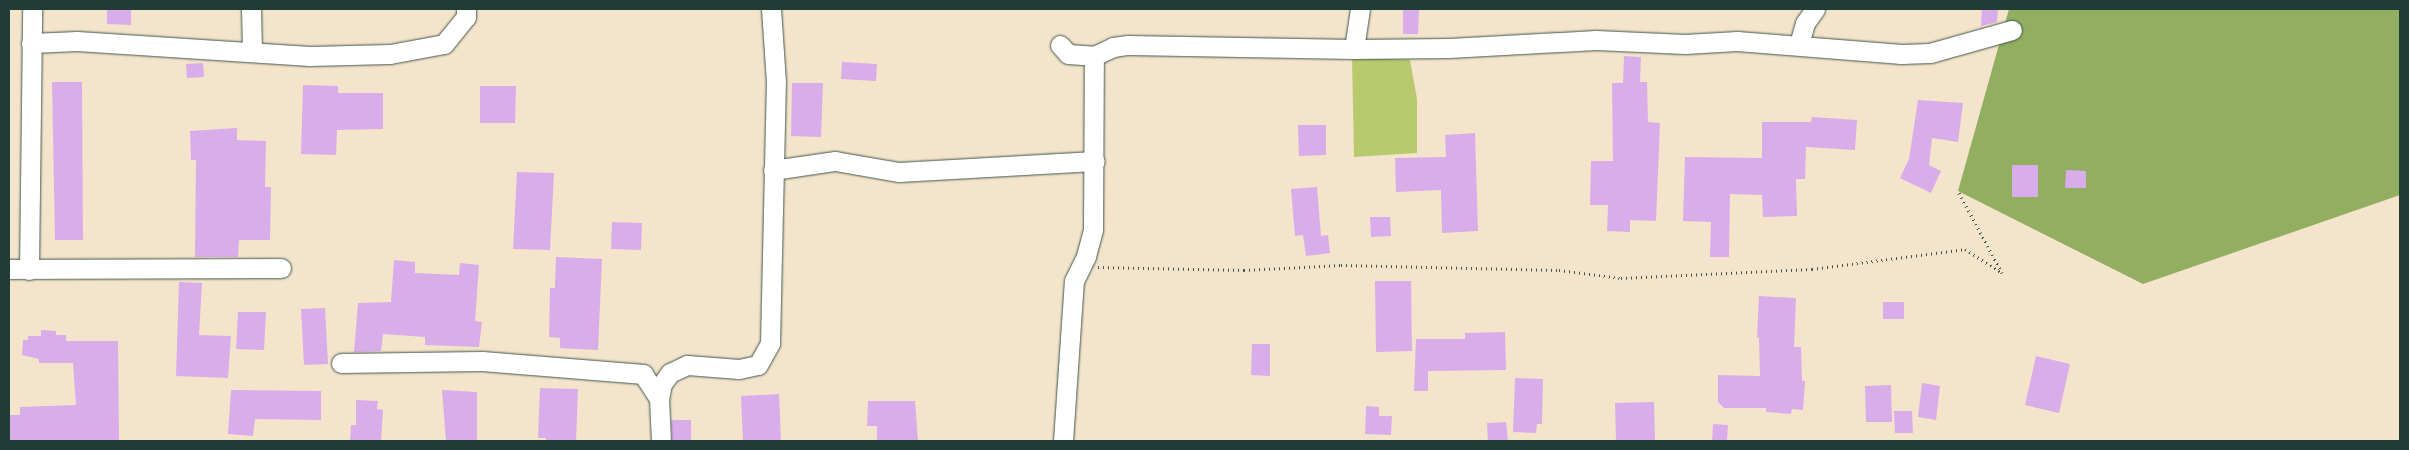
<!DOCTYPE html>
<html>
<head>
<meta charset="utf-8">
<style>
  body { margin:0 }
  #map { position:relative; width:2409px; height:450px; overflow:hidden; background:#f4e4cb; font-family:Sriracha,sans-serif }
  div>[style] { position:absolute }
  .green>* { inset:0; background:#b8ca6d }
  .forest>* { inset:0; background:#92ae60 }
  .building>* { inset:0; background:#d9adea }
  .path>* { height:3px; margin-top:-1.5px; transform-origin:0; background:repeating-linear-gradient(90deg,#3f564b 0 1px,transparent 0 5px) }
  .roads { filter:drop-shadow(0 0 1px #3f564b) drop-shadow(0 0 1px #3f564b) }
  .minor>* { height:19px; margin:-9.5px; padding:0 9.5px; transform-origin:9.5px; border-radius:9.5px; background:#fff }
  span { translate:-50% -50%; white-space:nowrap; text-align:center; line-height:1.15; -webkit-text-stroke:4px #fdfcf7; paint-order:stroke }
  .frame { position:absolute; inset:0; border:10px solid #1f3d34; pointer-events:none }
</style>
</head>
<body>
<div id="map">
  <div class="green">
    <div style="clip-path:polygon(1352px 57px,1410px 60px,1417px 99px,1417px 153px,1354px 157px)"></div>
  </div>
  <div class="forest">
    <div style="clip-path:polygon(2009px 9px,2400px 9px,2400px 195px,2143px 284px,1958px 191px)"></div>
  </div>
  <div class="building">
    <div style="clip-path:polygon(107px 9px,131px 9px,131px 25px,107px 24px)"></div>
    <div style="clip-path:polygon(1403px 9px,1419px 9px,1418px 34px,1403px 34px)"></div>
    <div style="clip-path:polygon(1982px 9px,1998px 9px,1997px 22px,1981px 26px)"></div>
    <div style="clip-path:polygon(1624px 56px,1641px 57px,1640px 82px,1647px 82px,1648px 122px,1660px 123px,1656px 221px,1630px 220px,1630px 232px,1607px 231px,1608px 205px,1590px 205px,1591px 161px,1613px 161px,1612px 83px,1623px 83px)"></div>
    <div style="clip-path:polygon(842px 62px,877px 64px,876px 81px,841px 79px)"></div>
    <div style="clip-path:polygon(203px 63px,204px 77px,187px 78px,186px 64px)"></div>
    <div style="clip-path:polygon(52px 82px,82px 82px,83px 240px,55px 240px)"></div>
    <div style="clip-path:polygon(792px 83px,823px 83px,821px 137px,791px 136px)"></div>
    <div style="clip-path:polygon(303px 85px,338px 86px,338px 93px,383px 93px,383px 129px,337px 130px,336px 155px,301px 154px)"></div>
    <div style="clip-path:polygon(480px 86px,516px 86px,515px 123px,480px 123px)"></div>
    <div style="clip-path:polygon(1918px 100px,1963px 103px,1958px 142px,1932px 138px,1929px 165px,1941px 171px,1931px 193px,1900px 178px,1909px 159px)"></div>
    <div style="clip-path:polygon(1812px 117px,1857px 120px,1855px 150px,1806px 147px,1805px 179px,1796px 179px,1797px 216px,1763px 217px,1762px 195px,1730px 194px,1729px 257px,1710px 257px,1711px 222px,1683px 221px,1685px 157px,1762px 158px,1762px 122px,1811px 122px)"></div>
    <div style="clip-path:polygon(1298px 125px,1326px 125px,1326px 155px,1299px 156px)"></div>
    <div style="clip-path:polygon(237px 128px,237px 140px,266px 141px,265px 187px,271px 187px,270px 240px,239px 240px,238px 257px,195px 257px,196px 160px,191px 160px,190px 131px)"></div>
    <div style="clip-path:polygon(1475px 133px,1478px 231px,1442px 233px,1441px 190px,1396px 192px,1395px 158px,1446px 157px,1445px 135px)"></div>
    <div style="clip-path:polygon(2012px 165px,2038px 165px,2038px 197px,2012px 197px)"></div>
    <div style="clip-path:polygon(2066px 170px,2086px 171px,2086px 188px,2065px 188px)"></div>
    <div style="clip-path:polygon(517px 172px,554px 173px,550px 250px,513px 249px)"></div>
    <div style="clip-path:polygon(1317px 187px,1321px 236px,1328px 235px,1330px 253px,1306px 256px,1303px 235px,1295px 236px,1291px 189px)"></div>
    <div style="clip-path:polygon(1370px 217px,1390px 217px,1391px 236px,1371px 237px)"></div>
    <div style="clip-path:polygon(612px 222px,642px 223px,641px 250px,611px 249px)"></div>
    <div style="clip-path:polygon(556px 257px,602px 259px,598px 350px,560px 348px,560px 338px,549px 337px,550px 288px,555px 288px)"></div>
    <div style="clip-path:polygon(394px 260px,415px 262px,415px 273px,459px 275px,460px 263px,479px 265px,475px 321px,482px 322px,479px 347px,425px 345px,425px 337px,383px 334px,381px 351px,354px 352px,358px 303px,391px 302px)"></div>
    <div style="clip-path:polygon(1375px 281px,1411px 281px,1412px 351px,1376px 352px)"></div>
    <div style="clip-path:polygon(179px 282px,202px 283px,199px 335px,231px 336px,228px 378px,176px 376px)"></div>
    <div style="clip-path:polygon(1759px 296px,1796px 298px,1794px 347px,1801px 347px,1802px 381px,1805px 381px,1803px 410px,1792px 409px,1791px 414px,1766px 412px,1766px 408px,1724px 408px,1718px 402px,1718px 375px,1760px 376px,1759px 338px,1757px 337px)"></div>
    <div style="clip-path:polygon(1883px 302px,1904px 302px,1904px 319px,1883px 319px)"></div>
    <div style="clip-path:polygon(325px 308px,328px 364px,304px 365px,301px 309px)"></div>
    <div style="clip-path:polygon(238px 312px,266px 312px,264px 350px,236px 349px)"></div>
    <div style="clip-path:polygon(41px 330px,56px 331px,56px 335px,66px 335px,66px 341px,118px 341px,119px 441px,9px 441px,9px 415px,20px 415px,20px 407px,76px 405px,73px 363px,39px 363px,39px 359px,22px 355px,23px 340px,28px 340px,28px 336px,41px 336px)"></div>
    <div style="clip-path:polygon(1505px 332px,1506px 370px,1428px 371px,1428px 391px,1414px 391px,1416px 339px,1465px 339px,1465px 333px)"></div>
    <div style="clip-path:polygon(1252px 344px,1270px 344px,1270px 376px,1251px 375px)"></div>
    <div style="clip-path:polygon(2036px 356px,2070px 364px,2059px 413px,2025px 405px)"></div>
    <div style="clip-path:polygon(1515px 378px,1543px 379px,1542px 424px,1537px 424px,1536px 433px,1513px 432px)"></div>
    <div style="clip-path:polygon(1922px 383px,1940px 386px,1936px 420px,1918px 417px)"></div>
    <div style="clip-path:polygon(1891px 385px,1892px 422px,1866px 422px,1865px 386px)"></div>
    <div style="clip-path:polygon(540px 388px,578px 389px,576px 441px,546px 441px,546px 438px,538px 438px)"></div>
    <div style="clip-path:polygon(231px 390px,321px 391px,321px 420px,255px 419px,253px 436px,228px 434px)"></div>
    <div style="clip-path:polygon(442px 390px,477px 392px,477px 441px,446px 441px)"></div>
    <div style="clip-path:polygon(779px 394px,781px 441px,743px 441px,741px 396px)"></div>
    <div style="clip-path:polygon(356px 400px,378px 401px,377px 409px,383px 410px,381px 441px,350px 441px,351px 425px,356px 425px)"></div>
    <div style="clip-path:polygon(868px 401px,915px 401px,918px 441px,877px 441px,877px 426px,867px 426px)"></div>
    <div style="clip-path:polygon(1654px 402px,1655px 440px,1616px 440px,1615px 403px)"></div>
    <div style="clip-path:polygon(1366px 406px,1379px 407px,1379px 416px,1392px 416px,1391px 435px,1365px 434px)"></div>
    <div style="clip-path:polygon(1894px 411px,1912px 411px,1913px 433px,1895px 433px)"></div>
    <div style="clip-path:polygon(671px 420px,691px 420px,691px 441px,672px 441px)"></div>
    <div style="clip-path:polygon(1506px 422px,1508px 441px,1488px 441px,1487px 423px)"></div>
    <div style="clip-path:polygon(1713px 424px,1728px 425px,1727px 441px,1712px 441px)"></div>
  </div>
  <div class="path">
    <div style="left:1098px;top:267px;width:146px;rotate:1.2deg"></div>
    <div style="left:1244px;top:270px;width:97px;rotate:-3deg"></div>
    <div style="left:1341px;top:265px;width:218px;rotate:1.3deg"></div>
    <div style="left:1559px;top:270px;width:63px;rotate:7.4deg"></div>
    <div style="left:1621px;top:278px;width:191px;rotate:-2.7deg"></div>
    <div style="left:1812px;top:269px;width:154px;rotate:-7.4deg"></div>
    <div style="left:1965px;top:249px;width:44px;rotate:33deg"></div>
    <div style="left:2002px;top:273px;width:93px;rotate:-118.2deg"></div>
  </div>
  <div class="roads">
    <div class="minor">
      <div style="left:251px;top:9px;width:41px;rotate:88.6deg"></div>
      <div style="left:31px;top:43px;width:46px;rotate:-2.5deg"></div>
      <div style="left:77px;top:41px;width:233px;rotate:3.7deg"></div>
      <div style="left:310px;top:56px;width:80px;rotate:-1.4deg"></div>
      <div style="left:390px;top:54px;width:55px;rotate:-10.5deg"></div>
      <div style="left:444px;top:44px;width:35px;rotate:-51deg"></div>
      <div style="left:466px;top:17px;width:8px;rotate:-90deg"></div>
      <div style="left:1799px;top:44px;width:22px;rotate:-74deg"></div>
      <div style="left:1805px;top:23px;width:17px;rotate:-54deg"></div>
      <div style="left:1060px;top:45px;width:12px;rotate:48deg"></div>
      <div style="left:1068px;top:54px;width:26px;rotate:4deg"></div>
      <div style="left:1094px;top:56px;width:21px;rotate:-25deg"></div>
      <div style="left:1113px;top:47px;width:15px;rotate:-8deg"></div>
      <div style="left:1128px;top:45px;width:226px;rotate:1deg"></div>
      <div style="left:1354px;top:49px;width:95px;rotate:-0.6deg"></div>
      <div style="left:1449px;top:48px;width:147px;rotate:-3.1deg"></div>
      <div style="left:1596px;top:40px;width:89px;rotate:2.6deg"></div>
      <div style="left:1685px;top:44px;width:52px;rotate:-3.3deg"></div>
      <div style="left:1737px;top:41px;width:165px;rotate:4.5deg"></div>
      <div style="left:1901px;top:54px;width:29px;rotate:-2deg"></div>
      <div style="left:1930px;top:53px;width:85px;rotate:-15.7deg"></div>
      <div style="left:1354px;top:49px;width:40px;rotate:-81.5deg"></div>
      <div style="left:773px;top:170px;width:63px;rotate:-8.3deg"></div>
      <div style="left:835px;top:161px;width:65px;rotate:9.8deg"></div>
      <div style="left:899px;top:172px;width:196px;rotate:-3.2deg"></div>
      <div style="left:9px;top:269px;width:272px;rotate:-0.2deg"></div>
      <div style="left:29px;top:270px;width:261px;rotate:-89.3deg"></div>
      <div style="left:341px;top:363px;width:141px;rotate:-0.8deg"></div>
      <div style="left:482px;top:361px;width:162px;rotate:4.6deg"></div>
      <div style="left:643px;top:374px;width:30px;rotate:57deg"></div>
      <div style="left:661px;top:441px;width:42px;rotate:-92.7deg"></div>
      <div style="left:659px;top:399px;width:15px;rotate:-79deg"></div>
      <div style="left:662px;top:384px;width:14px;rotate:-54deg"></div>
      <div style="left:670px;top:373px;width:19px;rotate:-25deg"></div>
      <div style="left:687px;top:365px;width:52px;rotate:4.4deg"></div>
      <div style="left:739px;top:369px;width:19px;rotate:-12deg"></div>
      <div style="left:758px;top:365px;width:25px;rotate:-61deg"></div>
      <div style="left:770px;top:343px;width:261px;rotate:-88.7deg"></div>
      <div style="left:776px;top:82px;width:73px;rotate:-93.9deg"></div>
      <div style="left:1063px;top:441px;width:160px;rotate:-86.1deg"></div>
      <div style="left:1074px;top:281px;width:28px;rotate:-64deg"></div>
      <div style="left:1086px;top:256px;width:28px;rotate:-75deg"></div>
      <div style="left:1093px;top:229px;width:173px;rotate:-89.7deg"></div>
    </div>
  </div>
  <div class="frame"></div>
</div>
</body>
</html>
